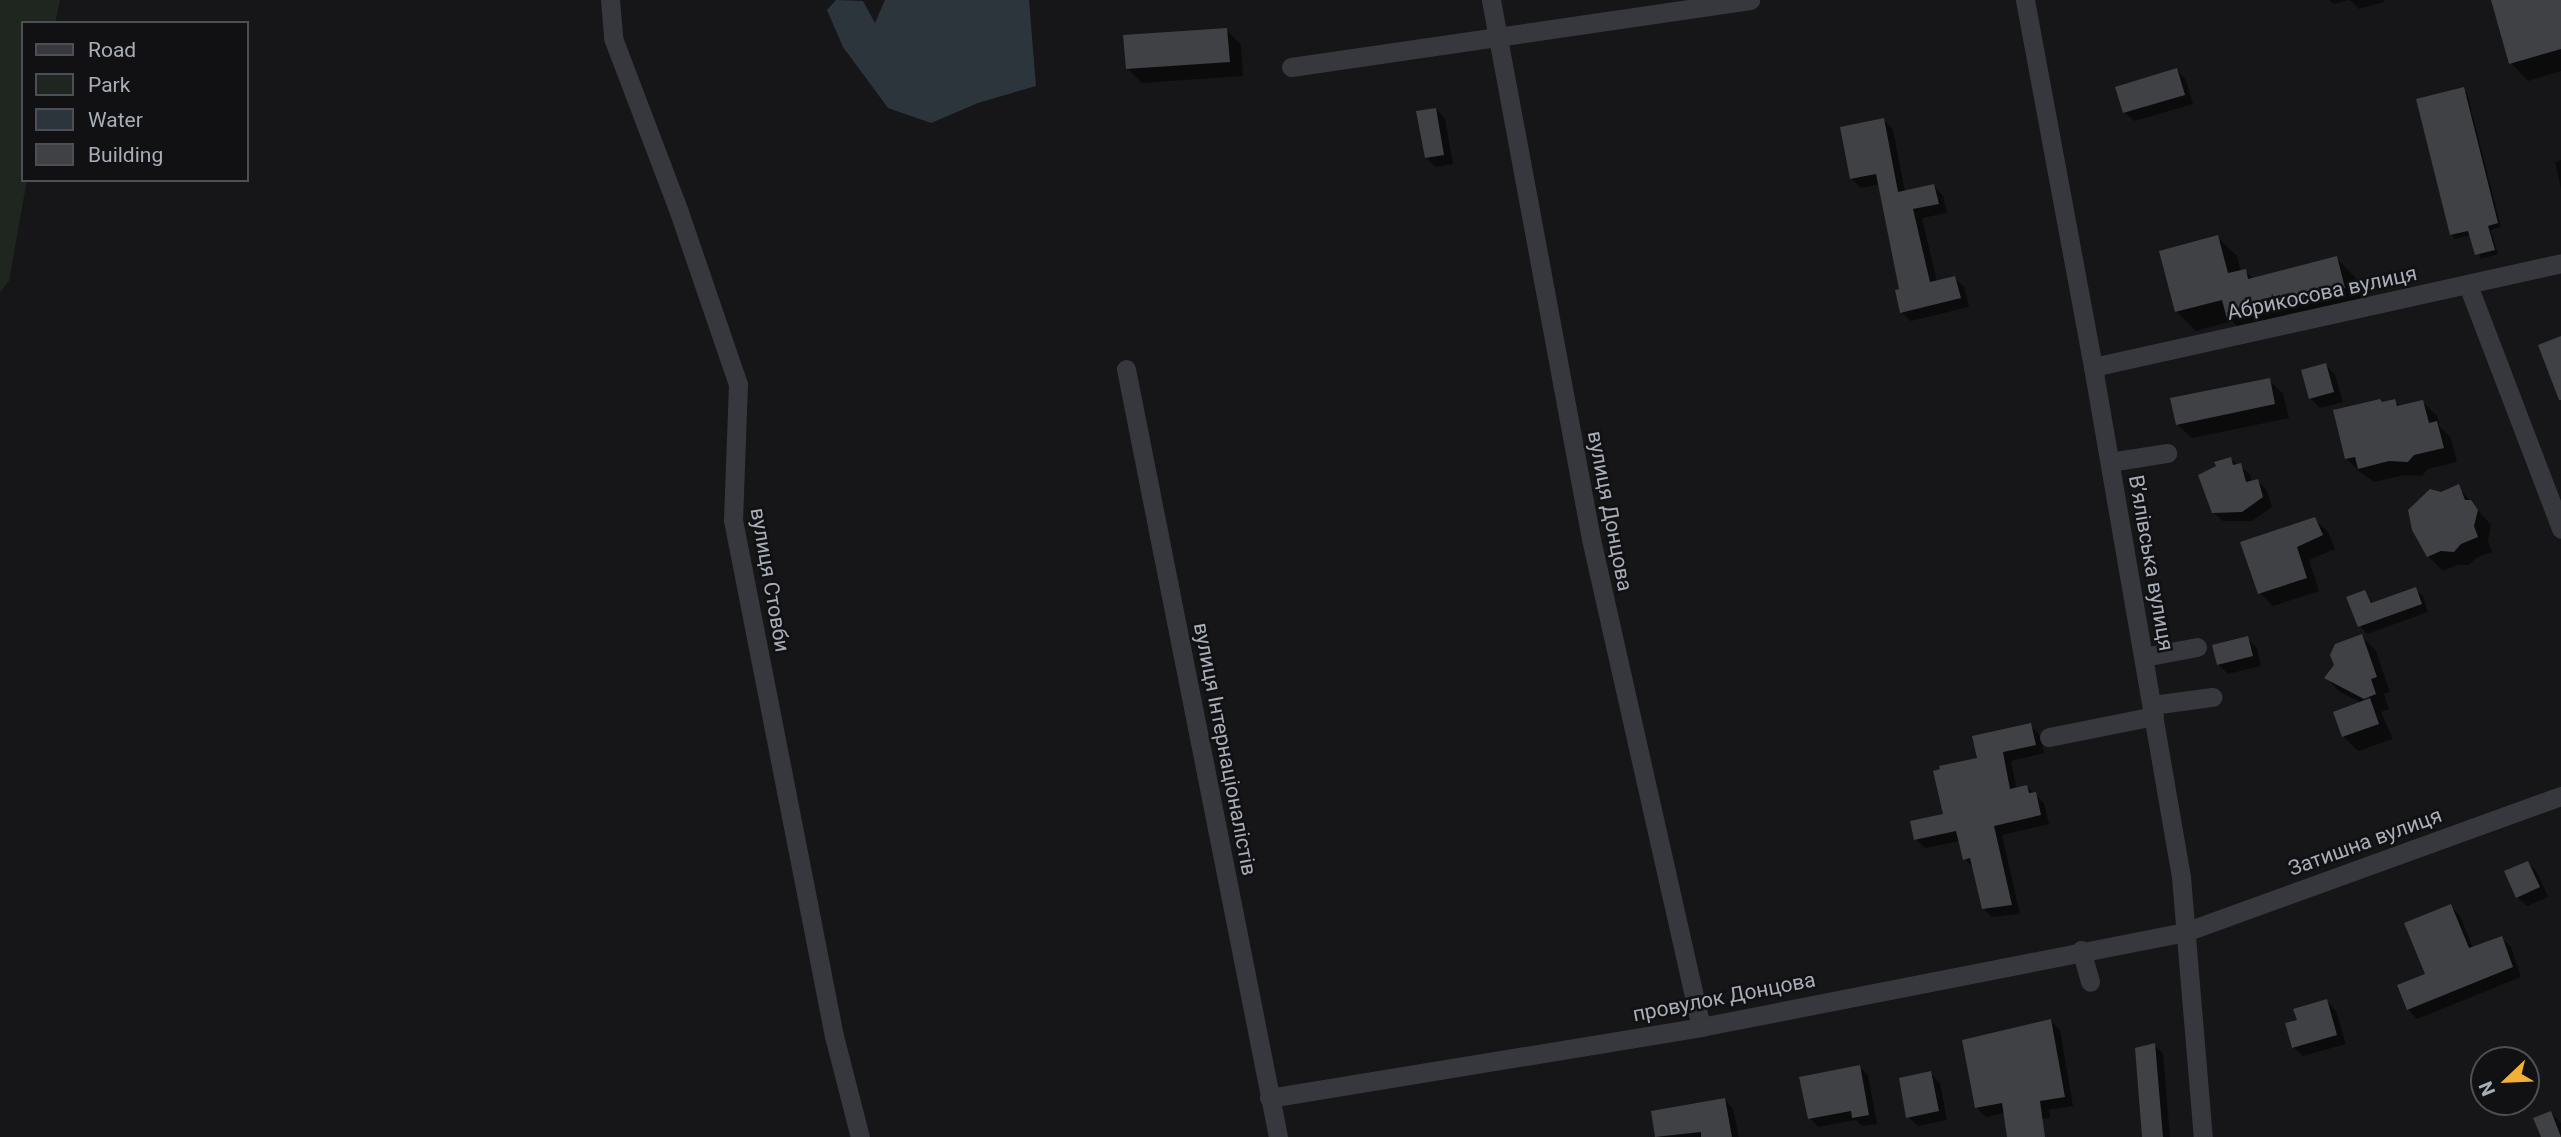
<!DOCTYPE html>
<html>
<head>
<meta charset="utf-8">
<style>
  body { margin:0 }
  #map { position:relative; width:2561px; height:1137px; overflow:hidden; background:#161618; font-family:Roboto,sans-serif }
  div>[style] { position:absolute }
  .green>* { inset:0; background:#1e261f }
  .water>* { inset:0; background:#2c353c }
  .shadow>* { inset:0; background:#0007 }
  .building>* { inset:0; background:#404145 }
  .street>* { height:19px; margin:-9.5px; padding:0 9.5px; transform-origin:9.5px; border-radius:9.5px; background:#37383d }
  span { translate:-50% -50%; white-space:nowrap; text-align:center; line-height:1.15; -webkit-text-stroke:5px #111113; paint-order:stroke }
  .street-label { font-size:21px; color:#a8adb8 }
  .legend { position:absolute; left:21px; top:21px; width:228px; height:161px; box-sizing:border-box; background:#111113; border:2px solid #4d4f55; margin:0; padding:9px 12px; list-style:none; font-size:21px; color:#a8adb8 }
  .legend li { display:flex; align-items:center; gap:14px; height:35px }
  .legend b { width:35px; border:2px solid #4d4f55 }
  .north { position:absolute; left:2470px; top:1046px; width:70px; height:70px; box-sizing:border-box; background:#111113; border:2px solid #4d4f55; border-radius:50%; rotate:247deg; font-size:19px; font-weight:700; line-height:28px; text-align:center; color:#a8adb8 }
  .north::after { content:''; display:block; margin:auto; width:24px; height:32px; background:#f2b134; clip-path:polygon(50% 0,100% 100%,50% 72%,0 100%) }
</style>
</head>
<body>
<div id="map">
  <div class="green">
    <div style="clip-path:polygon(0 0,60px 0,55px 23px,23px 23px,23px 180px,27px 180px,9px 281px,0 292px)"></div>
  </div>
  <div class="water">
    <div style="clip-path:polygon(836px 0,863px 1px,875px 23px,885px 0,1029px 0,1036px 86px,978px 103px,931px 123px,888px 108px,843px 47px,827px 10px)"></div>
  </div>
  <div class="shadow">
    <div style="clip-path:polygon(2329px 0,2349px 0,2334px 4px)"></div>
    <div style="clip-path:polygon(2350px 0,2383px 0,2384px 2px,2359px 9px)"></div>
    <div style="clip-path:polygon(2493px 0,2561px 0,2561px 71px,2528px 81px,2511px 63px)"></div>
    <div style="clip-path:polygon(1227px 30px,1241px 45px,1243px 76px,1142px 83px,1127px 68px)"></div>
    <div style="clip-path:polygon(2177px 70px,2186px 80px,2193px 104px,2134px 121px,2124px 112px)"></div>
    <div style="clip-path:polygon(2463px 89px,2467px 93px,2501px 227px,2491px 230px,2498px 254px,2481px 259px,2471px 235px,2455px 239px,2451px 234px)"></div>
    <div style="clip-path:polygon(1436px 109px,1445px 119px,1453px 164px,1436px 167px,1426px 158px)"></div>
    <div style="clip-path:polygon(1884px 120px,1893px 130px,1905px 192px,1934px 186px,1943px 196px,1947px 213px,1922px 218px,1937px 282px,1955px 278px,1964px 287px,1969px 307px,1911px 321px,1901px 312px,1901px 291px,1880px 184px,1861px 188px,1851px 178px)"></div>
    <div style="clip-path:polygon(2561px 160px,2561px 189px,2555px 162px)"></div>
    <div style="clip-path:polygon(2217px 237px,2237px 256px,2241px 272px,2245px 271px,2254px 279px,2336px 258px,2355px 277px,2363px 307px,2248px 337px,2232px 321px,2196px 331px,2177px 312px)"></div>
    <div style="clip-path:polygon(2326px 365px,2335px 375px,2343px 402px,2320px 408px,2311px 399px,2303px 372px)"></div>
    <div style="clip-path:polygon(2269px 380px,2283px 394px,2289px 418px,2192px 438px,2177px 424px)"></div>
    <div style="clip-path:polygon(2394px 401px,2401px 407px,2423px 402px,2437px 416px,2440px 427px,2451px 438px,2457px 462px,2428px 469px,2422px 476px,2404px 475px,2374px 482px,2361px 473px,2346px 458px,2382px 404px)"></div>
    <div style="clip-path:polygon(2231px 459px,2250px 474px,2252px 483px,2258px 481px,2267px 491px,2272px 507px,2252px 521px,2223px 521px,2213px 512px)"></div>
    <div style="clip-path:polygon(2458px 487px,2491px 525px,2488px 541px,2492px 552px,2476px 558px,2469px 565px,2457px 565px,2443px 571px,2428px 556px,2441px 494px)"></div>
    <div style="clip-path:polygon(2314px 519px,2328px 532px,2335px 549px,2309px 560px,2319px 591px,2273px 606px,2260px 593px)"></div>
    <div style="clip-path:polygon(2415px 589px,2423px 596px,2428px 612px,2367px 634px,2360px 626px,2365px 592px,2374px 604px)"></div>
    <div style="clip-path:polygon(2362px 636px,2376px 651px,2390px 692px,2384px 694px,2389px 709px,2381px 712px,2393px 739px,2358px 751px,2343px 736px,2362px 703px,2340px 692px,2326px 678px)"></div>
    <div style="clip-path:polygon(2247px 638px,2257px 648px,2261px 666px,2228px 674px,2218px 664px)"></div>
    <div style="clip-path:polygon(2030px 725px,2039px 734px,2044px 753px,2011px 761px,2017px 790px,2027px 787px,2044px 803px,2049px 824px,2002px 835px,2020px 914px,1992px 917px,1983px 908px,1974px 868px,1965px 859px,1960px 841px,1925px 848px,1916px 839px,1945px 815px,1979px 759px)"></div>
    <div style="clip-path:polygon(2528px 863px,2537px 872px,2548px 897px,2527px 906px,2517px 897px)"></div>
    <div style="clip-path:polygon(2451px 906px,2460px 916px,2473px 948px,2501px 938px,2511px 947px,2521px 977px,2417px 1019px,2408px 1009px,2427px 975px)"></div>
    <div style="clip-path:polygon(2327px 1001px,2336px 1011px,2346px 1044px,2303px 1056px,2293px 1047px)"></div>
    <div style="clip-path:polygon(2051px 1021px,2060px 1030px,2073px 1106px,2049px 1110px,2050px 1118px,2015px 1123px,2004px 1113px,1986px 1117px,1976px 1107px)"></div>
    <div style="clip-path:polygon(2154px 1045px,2163px 1053px,2170px 1137px,2142px 1137px,2137px 1050px)"></div>
    <div style="clip-path:polygon(1860px 1067px,1868px 1075px,1877px 1124px,1862px 1126px,1856px 1120px,1818px 1127px,1810px 1118px)"></div>
    <div style="clip-path:polygon(1930px 1073px,1940px 1083px,1947px 1120px,1918px 1126px,1908px 1117px)"></div>
    <div style="clip-path:polygon(1724px 1099px,1733px 1109px,1739px 1137px,1657px 1137px,1653px 1112px)"></div>
    <div style="clip-path:polygon(2551px 1113px,2561px 1123px,2561px 1137px,2543px 1137px)"></div>
  </div>
  <div class="building">
    <div style="clip-path:polygon(2491px 0,2561px 0,2561px 49px,2509px 64px)"></div>
    <div style="clip-path:polygon(1227px 28px,1230px 62px,1126px 69px,1123px 35px)"></div>
    <div style="clip-path:polygon(2177px 68px,2185px 95px,2123px 113px,2115px 87px)"></div>
    <div style="clip-path:polygon(2464px 87px,2498px 223px,2488px 226px,2495px 250px,2475px 255px,2468px 231px,2450px 235px,2416px 99px)"></div>
    <div style="clip-path:polygon(1436px 108px,1444px 155px,1425px 158px,1416px 111px)"></div>
    <div style="clip-path:polygon(1884px 118px,1898px 192px,1934px 184px,1939px 204px,1913px 209px,1930px 282px,1955px 276px,1961px 298px,1900px 313px,1895px 290px,1899px 289px,1876px 174px,1850px 179px,1840px 127px)"></div>
    <div style="clip-path:polygon(2218px 235px,2228px 273px,2246px 269px,2248px 279px,2337px 256px,2345px 288px,2283px 304px,2280px 295px,2253px 302px,2255px 311px,2227px 319px,2222px 300px,2175px 312px,2159px 251px)"></div>
    <div style="clip-path:polygon(2561px 336px,2561px 400px,2559px 400px,2538px 345px)"></div>
    <div style="clip-path:polygon(2326px 363px,2334px 392px,2309px 399px,2301px 370px)"></div>
    <div style="clip-path:polygon(2270px 378px,2275px 404px,2176px 425px,2170px 398px)"></div>
    <div style="clip-path:polygon(2380px 399px,2382px 402px,2395px 399px,2397px 406px,2423px 400px,2429px 423px,2437px 421px,2444px 448px,2414px 455px,2408px 462px,2389px 461px,2358px 469px,2355px 457px,2345px 459px,2333px 410px)"></div>
    <div style="clip-path:polygon(2231px 457px,2233px 465px,2241px 463px,2246px 482px,2258px 479px,2263px 497px,2242px 512px,2212px 513px,2198px 475px,2216px 466px,2214px 462px)"></div>
    <div style="clip-path:polygon(2459px 484px,2465px 500px,2471px 500px,2478px 510px,2474px 526px,2478px 537px,2461px 544px,2454px 552px,2441px 551px,2427px 557px,2412px 530px,2408px 510px,2430px 489px,2441px 492px)"></div>
    <div style="clip-path:polygon(2315px 517px,2323px 535px,2297px 547px,2307px 578px,2258px 594px,2240px 542px)"></div>
    <div style="clip-path:polygon(2416px 587px,2422px 604px,2358px 627px,2346px 597px,2365px 590px,2371px 603px)"></div>
    <div style="clip-path:polygon(2362px 634px,2377px 677px,2371px 679px,2376px 694px,2364px 699px,2324px 678px,2334px 665px,2330px 655px,2335px 644px)"></div>
    <div style="clip-path:polygon(2248px 636px,2253px 656px,2217px 665px,2212px 645px)"></div>
    <div style="clip-path:polygon(2370px 698px,2379px 724px,2342px 737px,2333px 712px)"></div>
    <div style="clip-path:polygon(2031px 723px,2036px 745px,2003px 752px,2010px 789px,2027px 785px,2029px 793px,2036px 792px,2041px 815px,1994px 826px,2012px 905px,1982px 909px,1970px 858px,1963px 860px,1956px 831px,1914px 840px,1910px 821px,1943px 814px,1933px 771px,1940px 769px,1939px 766px,1977px 758px,1972px 736px)"></div>
    <div style="clip-path:polygon(2528px 861px,2540px 887px,2516px 898px,2504px 871px)"></div>
    <div style="clip-path:polygon(2451px 904px,2469px 948px,2502px 936px,2513px 967px,2407px 1010px,2397px 985px,2425px 974px,2404px 923px)"></div>
    <div style="clip-path:polygon(2327px 999px,2337px 1035px,2292px 1048px,2285px 1023px,2297px 1020px,2293px 1009px)"></div>
    <div style="clip-path:polygon(2051px 1019px,2065px 1097px,2040px 1101px,2045px 1137px,2007px 1137px,2002px 1103px,1975px 1108px,1962px 1040px)"></div>
    <div style="clip-path:polygon(2155px 1043px,2163px 1137px,2142px 1137px,2135px 1048px)"></div>
    <div style="clip-path:polygon(1860px 1065px,1869px 1115px,1852px 1118px,1851px 1111px,1808px 1119px,1799px 1077px)"></div>
    <div style="clip-path:polygon(1931px 1071px,1939px 1111px,1906px 1118px,1899px 1078px)"></div>
    <div style="clip-path:polygon(1725px 1098px,1732px 1137px,1701px 1137px,1701px 1132px,1655px 1137px,1651px 1111px)"></div>
    <div style="clip-path:polygon(2551px 1111px,2561px 1137px,2541px 1137px,2533px 1118px)"></div>
  </div>
  <div class="street">
    <div style="left:610px;top:0;width:38px;rotate:85deg"></div>
    <div style="left:613px;top:38px;width:186px;rotate:69.2deg"></div>
    <div style="left:679px;top:212px;width:182px;rotate:71.1deg"></div>
    <div style="left:738px;top:384px;width:136px;rotate:92.1deg"></div>
    <div style="left:733px;top:520px;width:526px;rotate:78.93deg"></div>
    <div style="left:834px;top:1036px;width:104px;rotate:75.6deg"></div>
    <div style="left:1491px;top:0;width:548px;rotate:79.49deg"></div>
    <div style="left:1591px;top:539px;width:500px;rotate:77.3deg"></div>
    <div style="left:2025px;top:0;width:373px;rotate:79.5deg"></div>
    <div style="left:2093px;top:367px;width:518px;rotate:80.21deg"></div>
    <div style="left:2181px;top:877px;width:261px;rotate:85.2deg"></div>
    <div style="left:1291px;top:67px;width:464px;rotate:-8.3deg"></div>
    <div style="left:2468px;top:285px;width:261px;rotate:69.1deg"></div>
    <div style="left:2093px;top:367px;width:479px;rotate:-12.5deg"></div>
    <div style="left:1126px;top:369px;width:783px;rotate:78.8deg"></div>
    <div style="left:2110px;top:462px;width:58px;rotate:-9deg"></div>
    <div style="left:2144px;top:657px;width:54px;rotate:-10.7deg"></div>
    <div style="left:2152px;top:705px;width:61px;rotate:-7.6deg"></div>
    <div style="left:2049px;top:737px;width:107px;rotate:-11.3deg"></div>
    <div style="left:2081px;top:950px;width:33px;rotate:74deg"></div>
    <div style="left:1269px;top:1098px;width:438px;rotate:-9.3deg"></div>
    <div style="left:1701px;top:1027px;width:493px;rotate:-11.1deg"></div>
    <div style="left:2185px;top:932px;width:400px;rotate:-19.9deg"></div>
  </div>
  <div class="street-label">
    <span style="left:2322px;top:293px;rotate:-12deg">Абрикосова вулиця</span>
    <span style="left:1610px;top:511px;rotate:79deg">вулиця Донцова</span>
    <span style="left:2151px;top:563px;rotate:80deg">В’ялівська вулиця</span>
    <span style="left:770px;top:580px;rotate:80deg">вулиця Стовби</span>
    <span style="left:1225px;top:749px;rotate:79deg">вулиця Інтернаціоналістів</span>
    <span style="left:2365px;top:842px;rotate:-20deg">Затишна вулиця</span>
    <span style="left:1724px;top:997px;rotate:-11deg">провулок Донцова</span>
  </div>
  <ul class="legend">
  <li><b style="height:9px;background:#37383d"></b>Road</li>
  <li><b style="height:19px;background:#1e261f"></b>Park</li>
  <li><b style="height:19px;background:#2c353c"></b>Water</li>
  <li><b style="height:19px;background:#404145"></b>Building</li>
  </ul>
  <div class="north">N</div>
</div>
</body>
</html>
